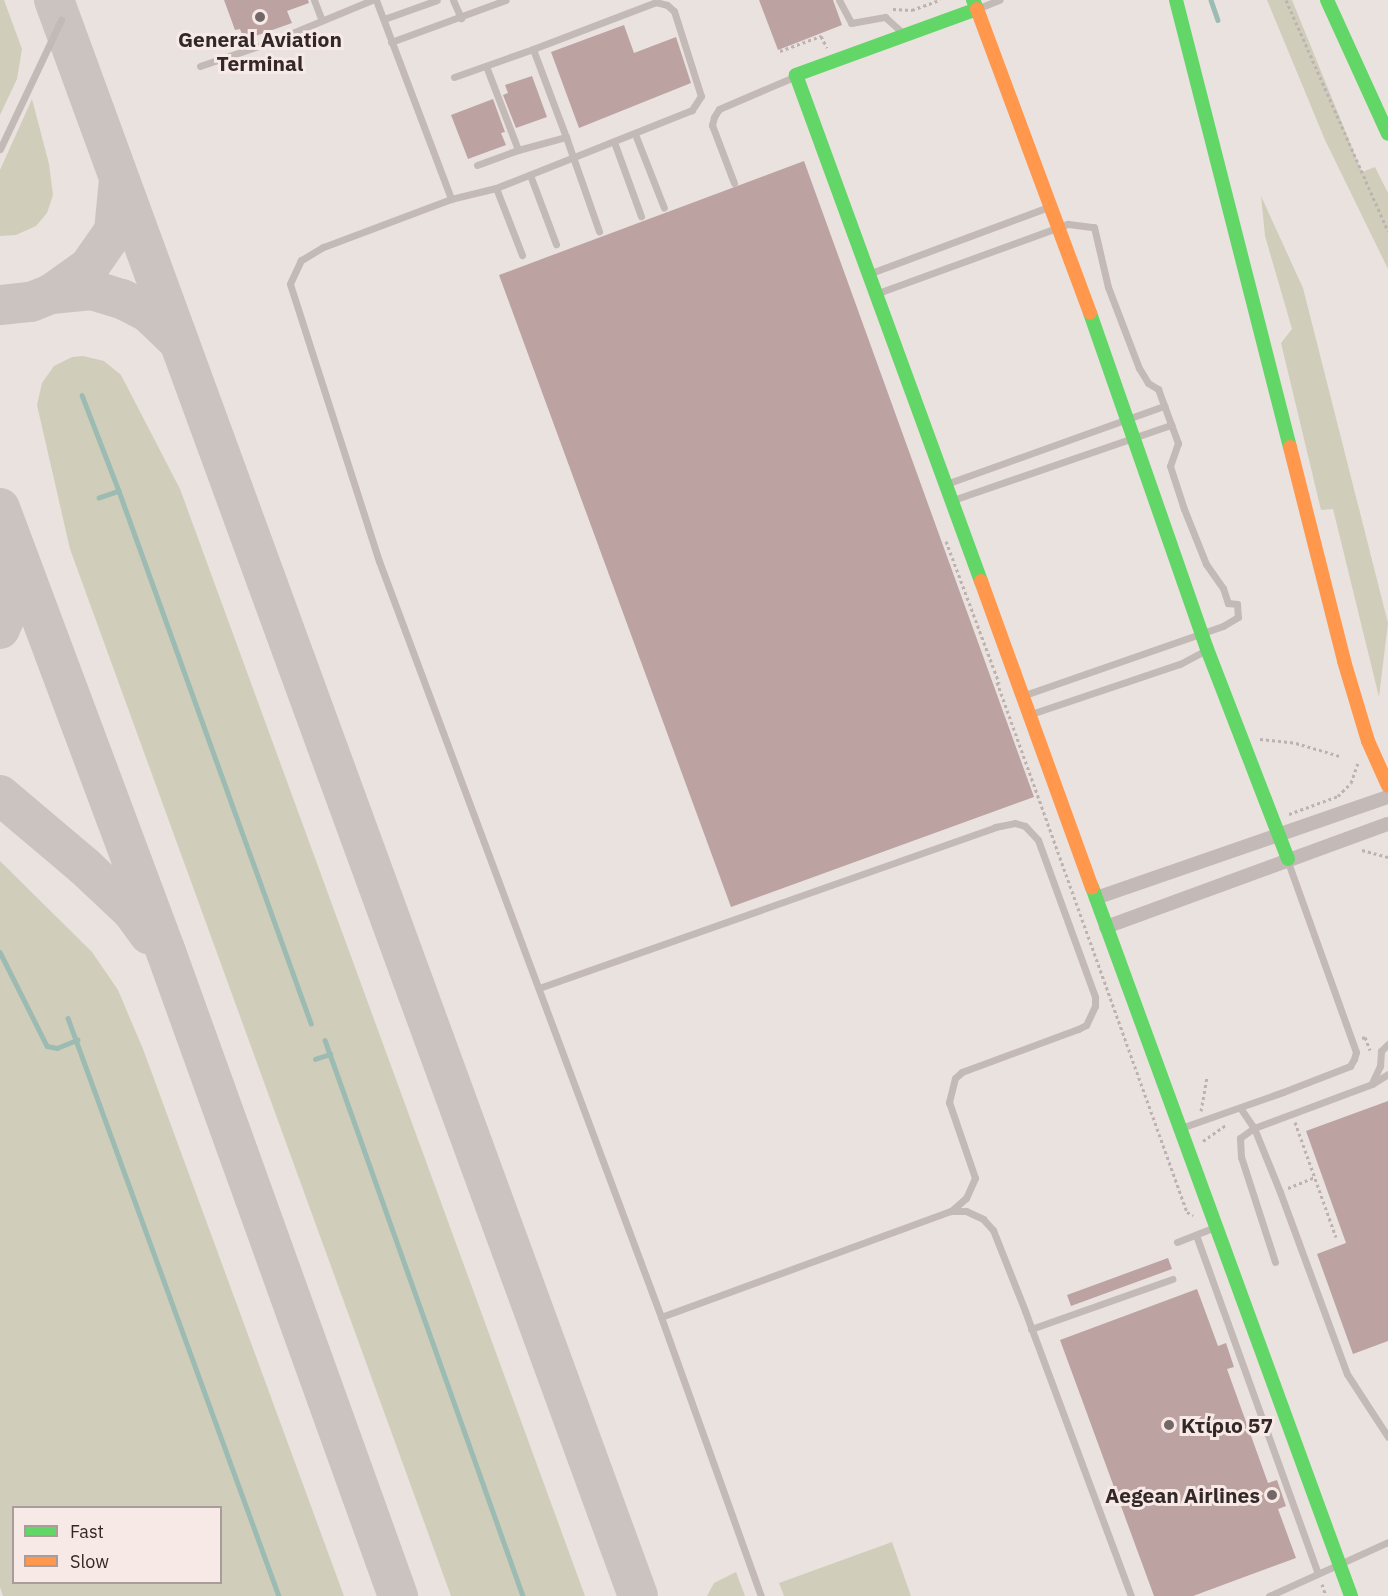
<!DOCTYPE html>
<html>
<head>
<meta charset="utf-8">
<style>
  body { margin:0 }
  #map { position:relative; width:1388px; height:1596px; overflow:hidden; background:#eae2df; font-family:"IBM Plex Sans",sans-serif }
  div>[style] { position:absolute }
  .green>* { inset:0; background:#d0ceba }
  .stream>* { height:4.5px; margin:-2.25px; padding:0 2.25px; transform-origin:2.25px; border-radius:2.25px; background:#9cbbb2 }
  .taxiway>* { height:40px; margin:-20px; padding:0 20px; transform-origin:20px; border-radius:20px; background:#cac3c0 }
  .building>* { inset:0; background:#bca3a2 }
  .path>* { height:3px; margin-top:-1.5px; transform-origin:0; background:repeating-linear-gradient(90deg,#bcb2b0 0 3px,transparent 0 6px) }
  .lane>* { height:7px; margin:-3.5px; padding:0 3.5px; transform-origin:3.5px; border-radius:3.5px; background:#c3bab8 }
  .street>* { height:14px; margin:-7px; padding:0 7px; transform-origin:7px; border-radius:7px; background:#c3bab8 }
  .fast>* { height:14px; margin:-7px; padding:0 7px; transform-origin:7px; border-radius:7px; background:#63d668 }
  .slow>* { height:14px; margin:-7px; padding:0 7px; transform-origin:7px; border-radius:7px; background:#ff974d }
  .dots>* { width:16px; height:16px; translate:-50% -50%; box-sizing:border-box; border:3px solid #f7eae6; border-radius:50% }
  span { translate:-50% -50%; white-space:nowrap; text-align:center; line-height:1.15; -webkit-text-stroke:6px #f7eae6; paint-order:stroke }
  .poi-label { font-size:21px; color:#332727; font-weight:700 }
  .left { translate:0 -50%; text-align:left }
  .right { translate:-100% -50%; text-align:right }
  .legend { position:absolute; left:12px; top:1506px; width:210px; height:78px; box-sizing:border-box; background:#f7eae6; border:2px solid #a99c9a; margin:0; padding:8px 10px; list-style:none; font-size:18px; color:#332727 }
  .legend li { display:flex; align-items:center; gap:12px; height:30px }
  .legend b { width:30px; border:2px solid #a99c9a }
</style>
</head>
<body>
<div id="map">
  <div class="green">
    <div style="clip-path:polygon(0 0,4px 0,22px 49px,17px 79px,0 115px)"></div>
    <div style="clip-path:polygon(1267px 0,1292px 0,1362px 172px,1375px 167px,1388px 193px,1388px 269px,1325px 140px)"></div>
    <div style="clip-path:polygon(32px 99px,49px 164px,53px 195px,47px 213px,36px 226px,16px 235px,0 236px,0 170px)"></div>
    <div style="clip-path:polygon(1261px 196px,1303px 288px,1388px 623px,1379px 697px,1333px 509px,1321px 510px,1281px 343px,1292px 329px,1265px 236px)"></div>
    <div style="clip-path:polygon(83px 356px,104px 361px,121px 375px,180px 489px,585px 1596px,451px 1596px,70px 549px,37px 405px,42px 383px,54px 366px,72px 357px)"></div>
    <div style="clip-path:polygon(evenodd,0 861px,92px 952px,118px 990px,143px 1049px,344px 1596px,3px 1596px,0 1587px,0 861px,14px 1508px,220px 1508px,220px 1582px,14px 1582px,14px 1508px)"></div>
    <div style="clip-path:polygon(892px 1542px,911px 1596px,784px 1596px,779px 1583px)"></div>
    <div style="clip-path:polygon(736px 1572px,745px 1596px,707px 1596px,714px 1583px)"></div>
  </div>
  <div class="stream">
    <div style="left:1211px;top:0;width:21px;rotate:71deg"></div>
    <div style="left:82px;top:395px;width:103px;rotate:68.9deg"></div>
    <div style="left:119px;top:491px;width:21px;rotate:161deg"></div>
    <div style="left:119px;top:491px;width:566px;rotate:70.16deg"></div>
    <div style="left:0;top:952px;width:105px;rotate:63.4deg"></div>
    <div style="left:47px;top:1046px;width:10px;rotate:11deg"></div>
    <div style="left:57px;top:1048px;width:22px;rotate:-22deg"></div>
    <div style="left:68px;top:1018px;width:615px;rotate:69.95deg"></div>
    <div style="left:325px;top:1040px;width:590px;rotate:70.4deg"></div>
    <div style="left:315px;top:1059px;width:16px;rotate:-18deg"></div>
  </div>
  <div class="taxiway">
    <div style="left:54px;top:0;width:1699px;rotate:69.9deg"></div>
    <div style="left:51px;top:294px;width:41px;rotate:-5.6deg"></div>
    <div style="left:92px;top:290px;width:31px;rotate:17deg"></div>
    <div style="left:122px;top:299px;width:30px;rotate:27deg"></div>
    <div style="left:149px;top:313px;width:42px;rotate:44deg"></div>
    <div style="left:0;top:305px;width:31px;rotate:-6deg"></div>
    <div style="left:31px;top:302px;width:22px;rotate:-22deg"></div>
    <div style="left:51px;top:294px;width:47px;rotate:-35.4deg"></div>
    <div style="left:89px;top:267px;width:44px;rotate:-55.2deg"></div>
    <div style="left:114px;top:231px;width:51px;rotate:-84.4deg"></div>
    <div style="left:0;top:508px;width:474px;rotate:69.5deg"></div>
    <div style="left:166px;top:952px;width:685px;rotate:70.19deg"></div>
    <div style="left:0;top:629px;width:28px;rotate:-67deg"></div>
    <div style="left:11px;top:603px;width:43px;rotate:-87.3deg"></div>
    <div style="left:0;top:795px;width:110px;rotate:40.2deg"></div>
    <div style="left:84px;top:866px;width:66px;rotate:43.2deg"></div>
    <div style="left:132px;top:911px;width:29px;rotate:54deg"></div>
  </div>
  <div class="building">
    <div style="clip-path:polygon(224px 0,308px 0,309px 3px,287px 11px,292px 23px,244px 40px,240px 29px,235px 30px)"></div>
    <div style="clip-path:polygon(759px 0,833px 0,842px 25px,778px 50px)"></div>
    <div style="clip-path:polygon(624px 25px,634px 53px,676px 37px,691px 83px,579px 128px,551px 52px)"></div>
    <div style="clip-path:polygon(532px 76px,547px 117px,516px 128px,503px 95px,508px 93px,505px 85px)"></div>
    <div style="clip-path:polygon(493px 99px,505px 132px,501px 133px,506px 145px,468px 159px,451px 115px)"></div>
    <div style="clip-path:polygon(804px 161px,1034px 797px,731px 907px,499px 275px)"></div>
    <div style="clip-path:polygon(1388px 1101px,1388px 1341px,1353px 1354px,1317px 1254px,1346px 1243px,1306px 1131px)"></div>
    <div style="clip-path:polygon(1168px 1258px,1172px 1269px,1071px 1306px,1067px 1295px)"></div>
    <div style="clip-path:polygon(1197px 1289px,1218px 1346px,1226px 1343px,1234px 1367px,1227px 1369px,1268px 1483px,1277px 1480px,1286px 1506px,1278px 1509px,1296px 1558px,1193px 1596px,1154px 1596px,1060px 1340px)"></div>
  </div>
  <div class="path">
    <div style="left:1286px;top:0;width:253px;rotate:66.2deg"></div>
    <div style="left:893px;top:9px;width:19px;rotate:3deg"></div>
    <div style="left:912px;top:10px;width:30px;rotate:-20deg"></div>
    <div style="left:780px;top:51px;width:44px;rotate:-20.1deg"></div>
    <div style="left:821px;top:36px;width:13px;rotate:63deg"></div>
    <div style="left:946px;top:541px;width:152px;rotate:69.5deg"></div>
    <div style="left:997px;top:682px;width:563px;rotate:70.28deg"></div>
    <div style="left:1187px;top:1212px;width:7px;rotate:27deg"></div>
    <div style="left:1260px;top:739px;width:36px;rotate:6deg"></div>
    <div style="left:1296px;top:743px;width:46px;rotate:16.5deg"></div>
    <div style="left:1289px;top:814px;width:52px;rotate:-20.2deg"></div>
    <div style="left:1338px;top:796px;width:18px;rotate:-45deg"></div>
    <div style="left:1351px;top:783px;width:21px;rotate:-71deg"></div>
    <div style="left:1362px;top:850px;width:27px;rotate:15deg"></div>
    <div style="left:1362px;top:1038px;width:3px;rotate:-18deg"></div>
    <div style="left:1365px;top:1037px;width:14px;rotate:69deg"></div>
    <div style="left:1201px;top:1111px;width:34px;rotate:-80deg"></div>
    <div style="left:1295px;top:1122px;width:122px;rotate:70.4deg"></div>
    <div style="left:1203px;top:1141px;width:29px;rotate:-35deg"></div>
    <div style="left:1288px;top:1188px;width:29px;rotate:-22deg"></div>
    <div style="left:1322px;top:1584px;width:13px;rotate:72deg"></div>
  </div>
  <div class="lane">
    <div style="left:314px;top:0;width:22px;rotate:69deg"></div>
    <div style="left:376px;top:0;width:213px;rotate:69.3deg"></div>
    <div style="left:453px;top:0;width:20px;rotate:66deg"></div>
    <div style="left:839px;top:0;width:26px;rotate:62deg"></div>
    <div style="left:851px;top:23px;width:35px;rotate:-10deg"></div>
    <div style="left:885px;top:17px;width:25px;rotate:42deg"></div>
    <div style="left:979px;top:8px;width:22px;rotate:-22deg"></div>
    <div style="left:384px;top:19px;width:56px;rotate:-19.7deg"></div>
    <div style="left:391px;top:42px;width:122px;rotate:-20.1deg"></div>
    <div style="left:200px;top:66px;width:77px;rotate:-18.9deg"></div>
    <div style="left:273px;top:41px;width:107px;rotate:-22.5deg"></div>
    <div style="left:486px;top:66px;width:90px;rotate:69.1deg"></div>
    <div style="left:518px;top:150px;width:50px;rotate:-15.2deg"></div>
    <div style="left:566px;top:137px;width:100px;rotate:70.7deg"></div>
    <div style="left:454px;top:77px;width:84px;rotate:-19.5deg"></div>
    <div style="left:635px;top:134px;width:79px;rotate:68.6deg"></div>
    <div style="left:566px;top:137px;width:94px;rotate:-110.6deg"></div>
    <div style="left:533px;top:49px;width:132px;rotate:-20.9deg"></div>
    <div style="left:656px;top:2px;width:11px;rotate:15deg"></div>
    <div style="left:667px;top:5px;width:9px;rotate:41deg"></div>
    <div style="left:674px;top:11px;width:89px;rotate:72.4deg"></div>
    <div style="left:701px;top:96px;width:17px;rotate:123deg"></div>
    <div style="left:692px;top:110px;width:211px;rotate:158.3deg"></div>
    <div style="left:496px;top:188px;width:46px;rotate:166.3deg"></div>
    <div style="left:451px;top:199px;width:137px;rotate:159.4deg"></div>
    <div style="left:323px;top:247px;width:26px;rotate:149deg"></div>
    <div style="left:301px;top:260px;width:26px;rotate:115deg"></div>
    <div style="left:290px;top:284px;width:291px;rotate:72.2deg"></div>
    <div style="left:379px;top:561px;width:807px;rotate:69.54deg"></div>
    <div style="left:661px;top:1317px;width:296px;rotate:70.3deg"></div>
    <div style="left:614px;top:142px;width:79px;rotate:70deg"></div>
    <div style="left:0;top:149px;width:143px;rotate:-64.7deg"></div>
    <div style="left:477px;top:165px;width:44px;rotate:-20.1deg"></div>
    <div style="left:530px;top:175px;width:74px;rotate:69.4deg"></div>
    <div style="left:734px;top:183px;width:62px;rotate:-110.8deg"></div>
    <div style="left:712px;top:125px;width:8px;rotate:-76deg"></div>
    <div style="left:714px;top:117px;width:9px;rotate:-58deg"></div>
    <div style="left:719px;top:109px;width:84px;rotate:-23.2deg"></div>
    <div style="left:496px;top:188px;width:72px;rotate:68.8deg"></div>
    <div style="left:871px;top:273px;width:189px;rotate:-20.4deg"></div>
    <div style="left:878px;top:293px;width:202px;rotate:-20deg"></div>
    <div style="left:1068px;top:224px;width:26px;rotate:7deg"></div>
    <div style="left:1094px;top:227px;width:62px;rotate:76.9deg"></div>
    <div style="left:1108px;top:287px;width:87px;rotate:69.1deg"></div>
    <div style="left:1139px;top:368px;width:17px;rotate:59deg"></div>
    <div style="left:1148px;top:383px;width:12px;rotate:31deg"></div>
    <div style="left:1158px;top:389px;width:58px;rotate:69.7deg"></div>
    <div style="left:1178px;top:443px;width:24px;rotate:109deg"></div>
    <div style="left:1170px;top:466px;width:45px;rotate:72deg"></div>
    <div style="left:1184px;top:509px;width:59px;rotate:68.2deg"></div>
    <div style="left:1206px;top:564px;width:29px;rotate:55deg"></div>
    <div style="left:1223px;top:588px;width:16px;rotate:72deg"></div>
    <div style="left:1228px;top:603px;width:9px;rotate:6deg"></div>
    <div style="left:1237px;top:604px;width:13px;rotate:86deg"></div>
    <div style="left:1238px;top:617px;width:17px;rotate:149deg"></div>
    <div style="left:1223px;top:626px;width:210px;rotate:160.8deg"></div>
    <div style="left:946px;top:484px;width:232px;rotate:-19.7deg"></div>
    <div style="left:953px;top:500px;width:231px;rotate:-19deg"></div>
    <div style="left:1031px;top:714px;width:157px;rotate:-18.6deg"></div>
    <div style="left:1180px;top:664px;width:30px;rotate:-28deg"></div>
    <div style="left:539px;top:988px;width:484px;rotate:-19.4deg"></div>
    <div style="left:995px;top:827px;width:20px;rotate:-11deg"></div>
    <div style="left:1015px;top:823px;width:10px;rotate:17deg"></div>
    <div style="left:1025px;top:826px;width:19px;rotate:47deg"></div>
    <div style="left:1038px;top:840px;width:167px;rotate:70deg"></div>
    <div style="left:1095px;top:997px;width:9px;rotate:90deg"></div>
    <div style="left:1095px;top:1006px;width:21px;rotate:115deg"></div>
    <div style="left:1086px;top:1025px;width:9px;rotate:153deg"></div>
    <div style="left:1078px;top:1029px;width:124px;rotate:159.7deg"></div>
    <div style="left:962px;top:1072px;width:9px;rotate:139deg"></div>
    <div style="left:955px;top:1078px;width:25px;rotate:104deg"></div>
    <div style="left:949px;top:1102px;width:80px;rotate:71.1deg"></div>
    <div style="left:975px;top:1178px;width:22px;rotate:114deg"></div>
    <div style="left:966px;top:1198px;width:20px;rotate:139deg"></div>
    <div style="left:1372px;top:1083px;width:19px;rotate:-65deg"></div>
    <div style="left:1380px;top:1066px;width:15px;rotate:-86deg"></div>
    <div style="left:1381px;top:1051px;width:10px;rotate:-45deg"></div>
    <div style="left:1241px;top:1109px;width:23px;rotate:56deg"></div>
    <div style="left:1254px;top:1128px;width:69px;rotate:67.9deg"></div>
    <div style="left:1280px;top:1192px;width:194px;rotate:69.8deg"></div>
    <div style="left:1347px;top:1374px;width:75px;rotate:56.9deg"></div>
    <div style="left:1181px;top:1128px;width:108px;rotate:-19.4deg"></div>
    <div style="left:1283px;top:1092px;width:72px;rotate:-21.2deg"></div>
    <div style="left:1350px;top:1066px;width:8px;rotate:-60deg"></div>
    <div style="left:1354px;top:1059px;width:7px;rotate:-74deg"></div>
    <div style="left:1356px;top:1052px;width:202px;rotate:-109.7deg"></div>
    <div style="left:1196px;top:1235px;width:357px;rotate:70.2deg"></div>
    <div style="left:1177px;top:1242px;width:41px;rotate:-21.5deg"></div>
    <div style="left:1275px;top:1262px;width:110px;rotate:-107.9deg"></div>
    <div style="left:1241px;top:1157px;width:19px;rotate:-93deg"></div>
    <div style="left:1240px;top:1138px;width:17px;rotate:-36deg"></div>
    <div style="left:1254px;top:1128px;width:126px;rotate:-20.4deg"></div>
    <div style="left:1372px;top:1084px;width:19px;rotate:-32deg"></div>
    <div style="left:661px;top:1317px;width:309px;rotate:-20.1deg"></div>
    <div style="left:951px;top:1211px;width:15px"></div>
    <div style="left:966px;top:1211px;width:19px;rotate:25deg"></div>
    <div style="left:983px;top:1219px;width:15px;rotate:48deg"></div>
    <div style="left:993px;top:1230px;width:87px;rotate:68.4deg"></div>
    <div style="left:1025px;top:1311px;width:304px;rotate:69.6deg"></div>
    <div style="left:1031px;top:1329px;width:150px;rotate:-19.5deg"></div>
    <div style="left:1269px;top:1596px;width:131px;rotate:-24.4deg"></div>
  </div>
  <div class="street">
    <div style="left:1096px;top:898px;width:309px;rotate:-19.1deg"></div>
    <div style="left:1106px;top:927px;width:300px;rotate:-20.1deg"></div>
  </div>
  <div class="fast">
    <div style="left:973px;top:0;width:10px;rotate:66deg"></div>
    <div style="left:977px;top:9px;width:193px;rotate:160deg"></div>
    <div style="left:796px;top:75px;width:539px;rotate:69.92deg"></div>
    <div style="left:1176px;top:0;width:461px;rotate:75.7deg"></div>
    <div style="left:1327px;top:0;width:147px;rotate:65.5deg"></div>
    <div style="left:1090px;top:313px;width:356px;rotate:70.8deg"></div>
    <div style="left:1207px;top:649px;width:225px;rotate:68.9deg"></div>
    <div style="left:1092px;top:887px;width:755px;rotate:69.93deg"></div>
  </div>
  <div class="slow">
    <div style="left:977px;top:9px;width:324px;rotate:69.6deg"></div>
    <div style="left:1290px;top:447px;width:221px;rotate:75.8deg"></div>
    <div style="left:1344px;top:661px;width:84px;rotate:73.3deg"></div>
    <div style="left:1368px;top:741px;width:49px;rotate:66deg"></div>
    <div style="left:981px;top:581px;width:326px;rotate:70.1deg"></div>
  </div>
  <div class="dots">
    <div style="left:260px;top:17px;background:#736867"></div>
    <div style="left:1169px;top:1425px;background:#736867"></div>
    <div style="left:1272px;top:1495px;background:#736867"></div>
  </div>
  <div class="poi-label">
    <span style="left:260px;top:51px">General Aviation<br>Terminal</span>
    <span class="left" style="left:1181px;top:1425px">Κτίριο 57</span>
    <span class="right" style="left:1260px;top:1495px">Aegean Airlines</span>
  </div>
  <ul class="legend">
  <li><b style="height:8px;background:#63d668"></b>Fast</li>
  <li><b style="height:8px;background:#ff974d"></b>Slow</li>
  </ul>
</div>
</body>
</html>
